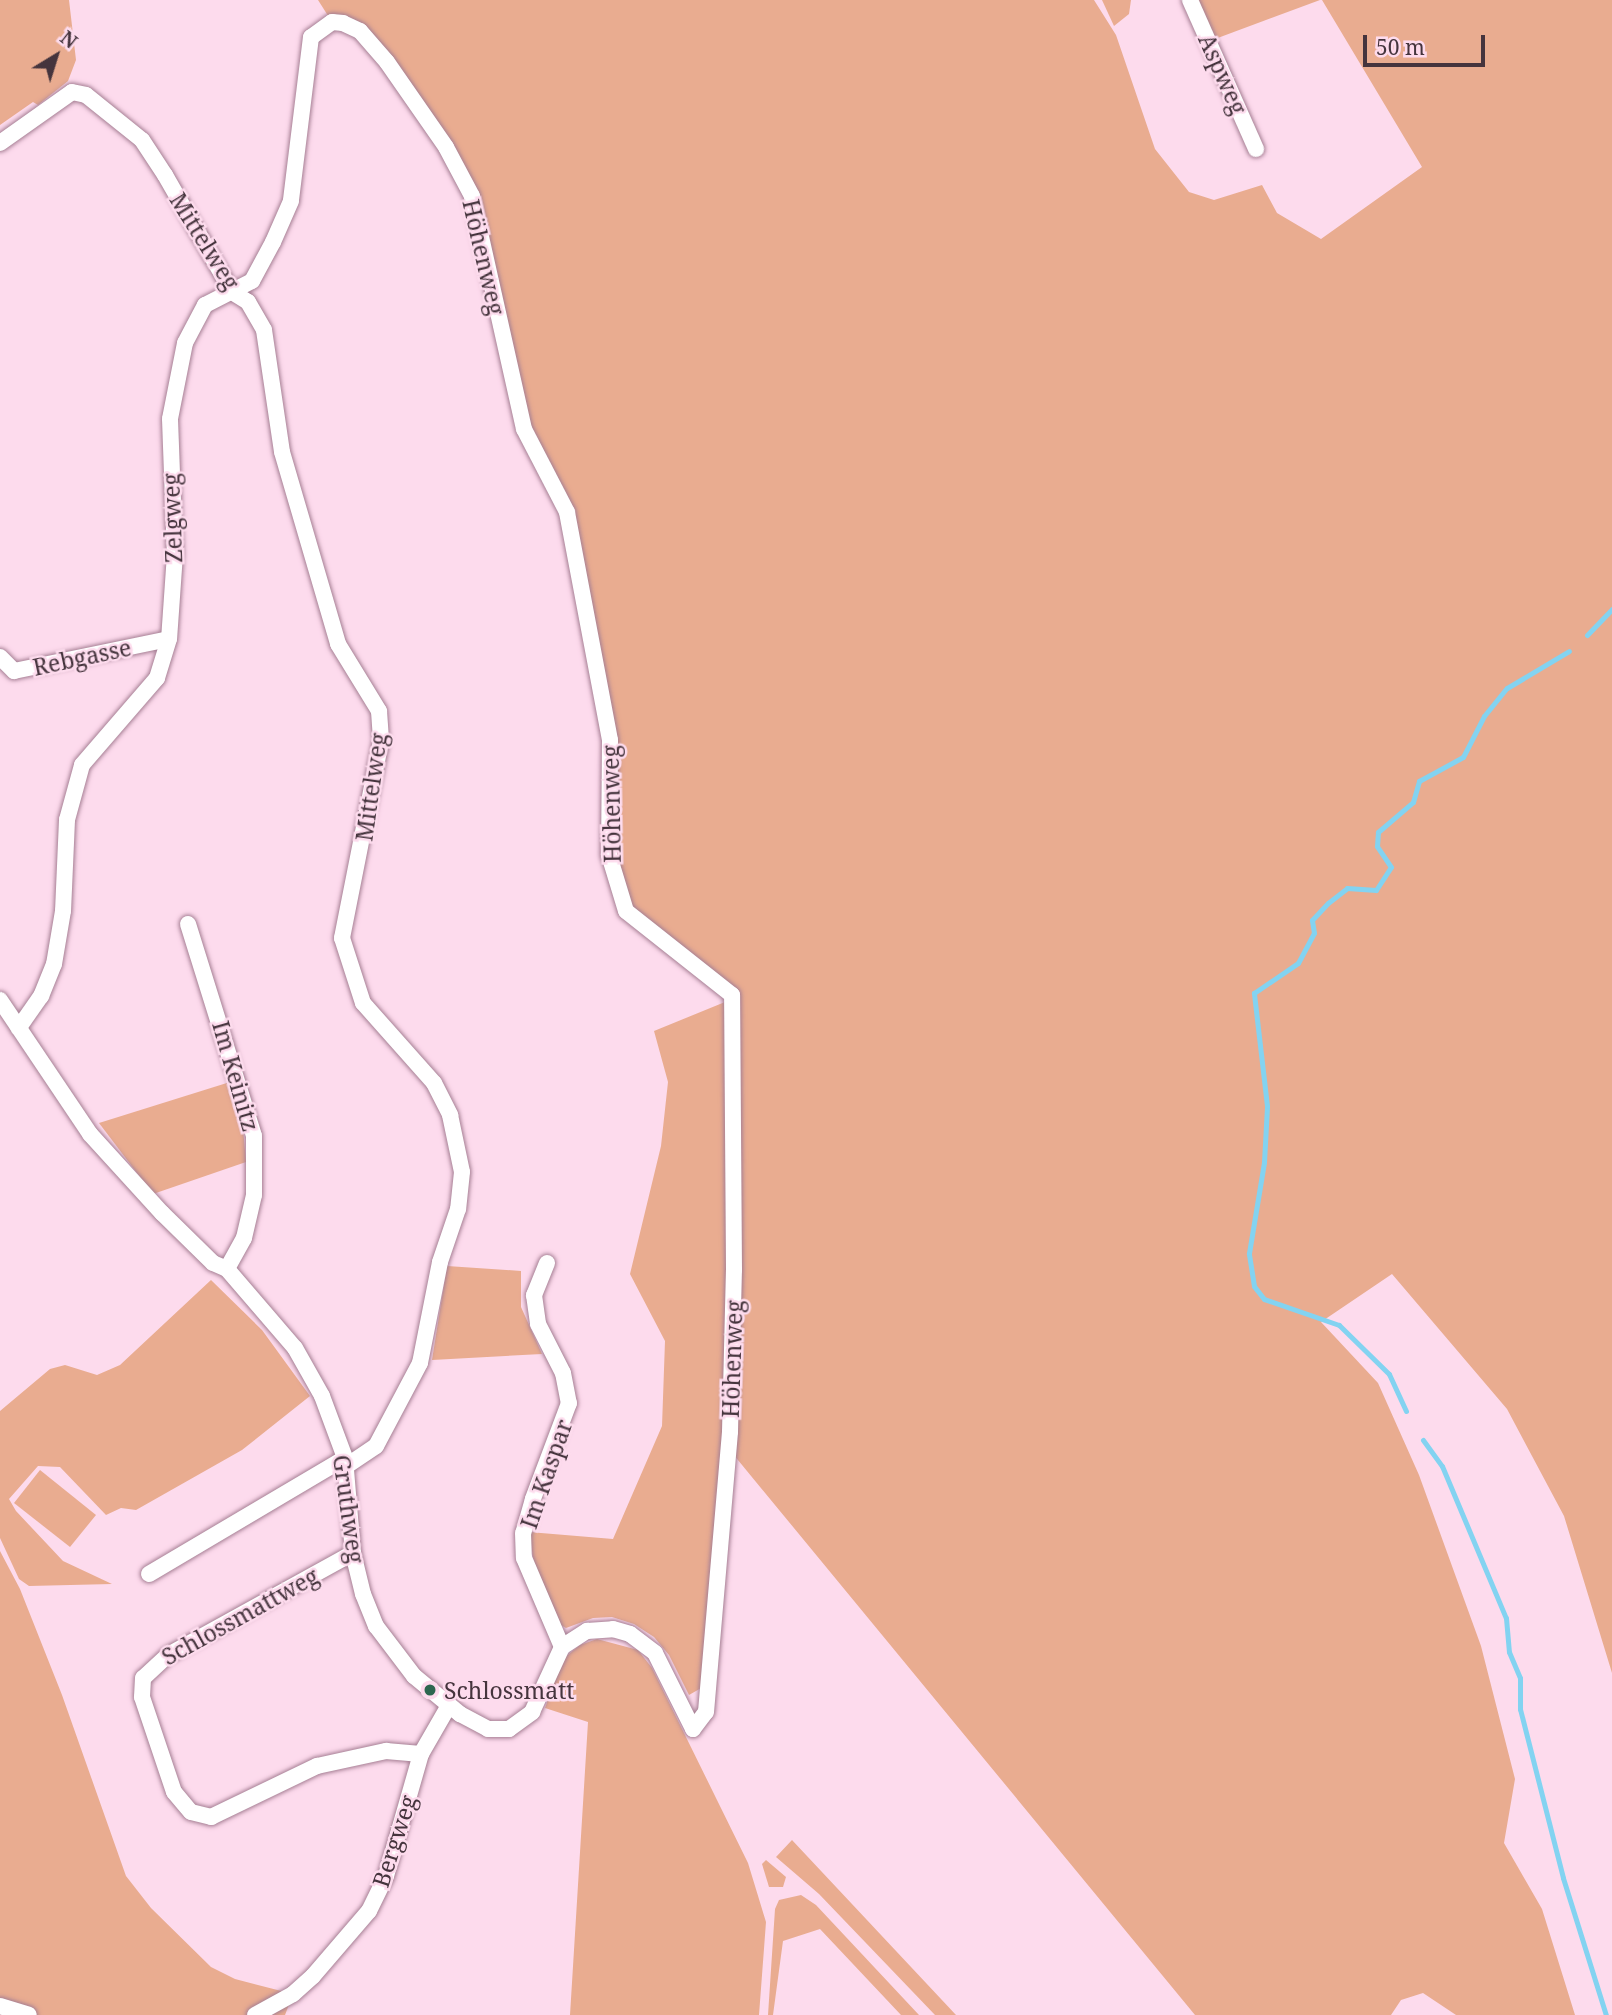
<!DOCTYPE html>
<html>
<head>
<meta charset="utf-8">
<style>
  body { margin:0 }
  #map { position:relative; width:1612px; height:2015px; overflow:hidden; background:#fddbed; font-family:"Noto Serif",serif }
  div>[style] { position:absolute }
  .green>* { inset:0; background:#e9ac90 }
  .stream>* { height:5px; margin:-2.5px; padding:0 2.5px; transform-origin:2.5px; border-radius:2.5px; background:#83d3f1 }
  .roads { filter:drop-shadow(0 0 2px #a67f94) drop-shadow(0 0 2px #a67f94) }
  .minor>* { height:16px; margin:-8px; padding:0 8px; transform-origin:8px; border-radius:8px; background:#fff }
  .dots>* { width:19px; height:19px; translate:-50% -50%; box-sizing:border-box; border:4px solid #fddbed; border-radius:50% }
  span { translate:-50% -50%; white-space:nowrap; text-align:center; line-height:1.15; -webkit-text-stroke:5px #fddbed; paint-order:stroke }
  .street-label { font-size:23px; color:#45343d }
  .poi-label { font-size:23px; color:#45343d }
  .left { translate:0 -50%; text-align:left }
  .north { position:absolute; left:21px; top:21px; width:70px; height:70px; -webkit-text-stroke:5px #fddbed; paint-order:stroke; rotate:38deg; font-size:19px; font-weight:700; line-height:28px; text-align:center; color:#45343d }
  .north::after { content:''; display:block; margin:auto; width:24px; height:32px; background:#45343d; clip-path:polygon(50% 0,100% 100%,50% 72%,0 100%) }
  .scale { position:absolute; left:1363px; top:35px; width:122px; height:32px; box-sizing:border-box; border:4px solid #45343d; border-top:0; padding-left:9px; font-size:21px; line-height:24px; white-space:nowrap; color:#45343d; -webkit-text-stroke:5px #fddbed; paint-order:stroke }
</style>
</head>
<body>
<div id="map">
  <div class="green">
    <div style="clip-path:polygon(0 0,69px 0,76px 60px,68px 81px,38px 105px,33px 102px,0 125px)"></div>
    <div style="clip-path:polygon(318px 0,1094px 0,1116px 35px,1155px 149px,1189px 192px,1214px 200px,1262px 185px,1277px 213px,1321px 239px,1422px 167px,1322px 0,1612px 0,1612px 1673px,1564px 1516px,1507px 1409px,1392px 1274px,1321px 1322px,1378px 1383px,1419px 1475px,1481px 1646px,1515px 1779px,1504px 1843px,1542px 1909px,1575px 2015px,1456px 2015px,1423px 1993px,1401px 2000px,1391px 2015px,1195px 2015px,733px 1454px,738px 999px,626px 911px,614px 880px,610px 740px,567px 512px,524px 429px,472px 196px,372px 43px,332px 22px)"></div>
    <div style="clip-path:polygon(1102px 0,1131px 0,1129px 14px,1114px 26px)"></div>
    <div style="clip-path:polygon(1196px 0,1320px 0,1215px 39px)"></div>
    <div style="clip-path:polygon(725px 1002px,729px 1186px,725px 1427px,703px 1687px,689px 1695px,669px 1655px,654px 1637px,634px 1624px,612px 1617px,593px 1618px,566px 1628px,561px 1625px,534px 1563px,529px 1532px,613px 1539px,662px 1426px,665px 1341px,630px 1274px,661px 1146px,668px 1082px,654px 1031px)"></div>
    <div style="clip-path:polygon(230px 1082px,243px 1128px,246px 1162px,153px 1194px,99px 1123px)"></div>
    <div style="clip-path:polygon(447px 1266px,521px 1271px,521px 1307px,542px 1354px,432px 1360px)"></div>
    <div style="clip-path:polygon(211px 1280px,262px 1330px,310px 1396px,242px 1450px,136px 1510px,121px 1508px,106px 1515px,60px 1467px,38px 1466px,9px 1499px,16px 1511px,63px 1561px,112px 1584px,29px 1586px,19px 1579px,0 1538px,0 1411px,50px 1369px,65px 1365px,97px 1375px,120px 1365px)"></div>
    <div style="clip-path:polygon(40px 1470px,96px 1515px,70px 1547px,14px 1503px)"></div>
    <div style="clip-path:polygon(0 1551px,20px 1589px,62px 1695px,126px 1876px,151px 1908px,211px 1967px,235px 1979px,293px 1994px,285px 2015px,0 2015px)"></div>
    <div style="clip-path:polygon(597px 1639px,638px 1650px,652px 1668px,748px 1863px,766px 1922px,759px 2015px,570px 2015px,588px 1722px,545px 1708px,563px 1659px,580px 1645px)"></div>
    <div style="clip-path:polygon(792px 1840px,956px 2015px,935px 2015px,819px 1894px,776px 1857px)"></div>
    <div style="clip-path:polygon(766px 1860px,786px 1877px,783px 1887px,769px 1887px,762px 1864px)"></div>
    <div style="clip-path:polygon(801px 1895px,816px 1905px,919px 2015px,901px 2015px,820px 1929px,783px 1941px,773px 2015px,768px 2015px,775px 1909px,779px 1900px)"></div>
  </div>
  <div class="stream">
    <div style="left:1587px;top:635px;width:36px;rotate:-46deg"></div>
    <div style="left:1406px;top:1411px;width:41px;rotate:-114.7deg"></div>
    <div style="left:1389px;top:1374px;width:70px;rotate:-135.6deg"></div>
    <div style="left:1339px;top:1325px;width:79px;rotate:-160.9deg"></div>
    <div style="left:1264px;top:1299px;width:16px;rotate:-128deg"></div>
    <div style="left:1254px;top:1286px;width:33px;rotate:-99deg"></div>
    <div style="left:1249px;top:1253px;width:92px;rotate:-80.6deg"></div>
    <div style="left:1264px;top:1162px;width:56px;rotate:-86.9deg"></div>
    <div style="left:1267px;top:1106px;width:114px;rotate:-96.6deg"></div>
    <div style="left:1254px;top:993px;width:53px;rotate:-34.3deg"></div>
    <div style="left:1298px;top:963px;width:34px;rotate:-62deg"></div>
    <div style="left:1314px;top:933px;width:13px;rotate:-99deg"></div>
    <div style="left:1312px;top:920px;width:23px;rotate:-47deg"></div>
    <div style="left:1328px;top:903px;width:24px;rotate:-38deg"></div>
    <div style="left:1347px;top:888px;width:29px;rotate:4deg"></div>
    <div style="left:1376px;top:890px;width:27px;rotate:-57deg"></div>
    <div style="left:1391px;top:867px;width:25px;rotate:-124deg"></div>
    <div style="left:1377px;top:846px;width:14px;rotate:-86deg"></div>
    <div style="left:1378px;top:832px;width:46px;rotate:-40.6deg"></div>
    <div style="left:1413px;top:802px;width:22px;rotate:-74deg"></div>
    <div style="left:1419px;top:781px;width:50px;rotate:-28.6deg"></div>
    <div style="left:1463px;top:757px;width:46px;rotate:-62.9deg"></div>
    <div style="left:1484px;top:716px;width:36px;rotate:-51deg"></div>
    <div style="left:1507px;top:688px;width:72px;rotate:-30.8deg"></div>
    <div style="left:1423px;top:1440px;width:32px;rotate:54deg"></div>
    <div style="left:1442px;top:1466px;width:165px;rotate:67.2deg"></div>
    <div style="left:1506px;top:1618px;width:34px;rotate:85deg"></div>
    <div style="left:1509px;top:1652px;width:28px;rotate:67deg"></div>
    <div style="left:1520px;top:1678px;width:31px;rotate:90deg"></div>
    <div style="left:1520px;top:1709px;width:174px;rotate:75.7deg"></div>
    <div style="left:1563px;top:1878px;width:144px;rotate:72.6deg"></div>
  </div>
  <div class="roads">
    <div class="minor">
      <div style="left:1190px;top:0;width:163px;rotate:66.1deg"></div>
      <div style="left:0;top:143px;width:88px;rotate:-35.3deg"></div>
      <div style="left:72px;top:92px;width:14px;rotate:12deg"></div>
      <div style="left:86px;top:95px;width:72px;rotate:38.8deg"></div>
      <div style="left:142px;top:140px;width:42px;rotate:56.7deg"></div>
      <div style="left:165px;top:175px;width:135px;rotate:60.2deg"></div>
      <div style="left:232px;top:292px;width:19px;rotate:32deg"></div>
      <div style="left:248px;top:302px;width:32px;rotate:60deg"></div>
      <div style="left:264px;top:330px;width:123px;rotate:81.6deg"></div>
      <div style="left:282px;top:452px;width:200px;rotate:73.7deg"></div>
      <div style="left:338px;top:644px;width:79px;rotate:58.5deg"></div>
      <div style="left:379px;top:711px;width:30px;rotate:86deg"></div>
      <div style="left:381px;top:741px;width:201px;rotate:101.2deg"></div>
      <div style="left:342px;top:938px;width:68px;rotate:72.1deg"></div>
      <div style="left:363px;top:1003px;width:107px;rotate:48.4deg"></div>
      <div style="left:434px;top:1083px;width:36px;rotate:63deg"></div>
      <div style="left:450px;top:1115px;width:58px;rotate:78.1deg"></div>
      <div style="left:462px;top:1172px;width:37px;rotate:96deg"></div>
      <div style="left:458px;top:1209px;width:56px;rotate:108.8deg"></div>
      <div style="left:440px;top:1262px;width:103px;rotate:101.2deg"></div>
      <div style="left:420px;top:1363px;width:94px;rotate:117.9deg"></div>
      <div style="left:376px;top:1446px;width:36px;rotate:146deg"></div>
      <div style="left:0;top:657px;width:20px;rotate:45deg"></div>
      <div style="left:14px;top:671px;width:158px;rotate:-11.7deg"></div>
      <div style="left:188px;top:924px;width:222px;rotate:72.7deg"></div>
      <div style="left:254px;top:1136px;width:59px;rotate:90deg"></div>
      <div style="left:254px;top:1195px;width:44px;rotate:103.1deg"></div>
      <div style="left:244px;top:1238px;width:35px;rotate:119deg"></div>
      <div style="left:0;top:1000px;width:161px;rotate:56.1deg"></div>
      <div style="left:90px;top:1134px;width:107px;rotate:47.7deg"></div>
      <div style="left:162px;top:1213px;width:71px;rotate:44.4deg"></div>
      <div style="left:213px;top:1263px;width:15px;rotate:23deg"></div>
      <div style="left:227px;top:1269px;width:104px;rotate:49.3deg"></div>
      <div style="left:295px;top:1348px;width:55px;rotate:60.6deg"></div>
      <div style="left:322px;top:1396px;width:66px;rotate:69.6deg"></div>
      <div style="left:345px;top:1458px;width:95px;rotate:85.2deg"></div>
      <div style="left:353px;top:1553px;width:42px;rotate:76.3deg"></div>
      <div style="left:363px;top:1594px;width:35px;rotate:68deg"></div>
      <div style="left:376px;top:1626px;width:63px;rotate:52.8deg"></div>
      <div style="left:414px;top:1676px;width:60px;rotate:39.6deg"></div>
      <div style="left:460px;top:1714px;width:32px;rotate:28deg"></div>
      <div style="left:488px;top:1729px;width:21px"></div>
      <div style="left:509px;top:1729px;width:29px;rotate:-36deg"></div>
      <div style="left:532px;top:1712px;width:72px;rotate:-65.2deg"></div>
      <div style="left:562px;top:1647px;width:30px;rotate:-33deg"></div>
      <div style="left:587px;top:1631px;width:26px;rotate:-4deg"></div>
      <div style="left:613px;top:1629px;width:18px;rotate:16deg"></div>
      <div style="left:630px;top:1634px;width:31px;rotate:37deg"></div>
      <div style="left:655px;top:1653px;width:85px;rotate:63.4deg"></div>
      <div style="left:693px;top:1729px;width:21px;rotate:-53deg"></div>
      <div style="left:706px;top:1712px;width:281px;rotate:-85.1deg"></div>
      <div style="left:730px;top:1432px;width:162px;rotate:-88.6deg"></div>
      <div style="left:734px;top:1270px;width:275px;rotate:-90.4deg"></div>
      <div style="left:732px;top:995px;width:135px;rotate:-141.6deg"></div>
      <div style="left:626px;top:911px;width:59px;rotate:-106.9deg"></div>
      <div style="left:609px;top:855px;width:115px;rotate:-89.5deg"></div>
      <div style="left:610px;top:740px;width:232px;rotate:-100.7deg"></div>
      <div style="left:567px;top:512px;width:93px;rotate:-117.4deg"></div>
      <div style="left:524px;top:429px;width:239px;rotate:-102.6deg"></div>
      <div style="left:472px;top:196px;width:55px;rotate:-118deg"></div>
      <div style="left:446px;top:147px;width:103px;rotate:-124.8deg"></div>
      <div style="left:387px;top:62px;width:41px;rotate:-131.1deg"></div>
      <div style="left:360px;top:31px;width:19px;rotate:-155deg"></div>
      <div style="left:343px;top:23px;width:11px;rotate:-175deg"></div>
      <div style="left:332px;top:22px;width:26px;rotate:144deg"></div>
      <div style="left:311px;top:37px;width:165px;rotate:97deg"></div>
      <div style="left:291px;top:201px;width:45px;rotate:113.7deg"></div>
      <div style="left:273px;top:242px;width:44px;rotate:118.3deg"></div>
      <div style="left:252px;top:281px;width:53px;rotate:152.9deg"></div>
      <div style="left:205px;top:305px;width:43px;rotate:117.8deg"></div>
      <div style="left:185px;top:343px;width:77px;rotate:101.2deg"></div>
      <div style="left:170px;top:419px;width:135px;rotate:87.9deg"></div>
      <div style="left:175px;top:554px;width:85px;rotate:94deg"></div>
      <div style="left:169px;top:639px;width:41px;rotate:107.1deg"></div>
      <div style="left:157px;top:678px;width:115px;rotate:130.8deg"></div>
      <div style="left:82px;top:765px;width:57px;rotate:105.3deg"></div>
      <div style="left:67px;top:820px;width:91px;rotate:92.5deg"></div>
      <div style="left:63px;top:911px;width:54px;rotate:99.6deg"></div>
      <div style="left:54px;top:964px;width:35px;rotate:112deg"></div>
      <div style="left:41px;top:996px;width:39px;rotate:125deg"></div>
      <div style="left:547px;top:1263px;width:35px;rotate:112deg"></div>
      <div style="left:534px;top:1295px;width:29px;rotate:82deg"></div>
      <div style="left:538px;top:1324px;width:55px;rotate:63deg"></div>
      <div style="left:563px;top:1373px;width:31px;rotate:79deg"></div>
      <div style="left:569px;top:1403px;width:103px;rotate:110.6deg"></div>
      <div style="left:533px;top:1499px;width:35px;rotate:106deg"></div>
      <div style="left:523px;top:1533px;width:25px;rotate:88deg"></div>
      <div style="left:524px;top:1558px;width:97px;rotate:66.9deg"></div>
      <div style="left:353px;top:1553px;width:211px;rotate:151.1deg"></div>
      <div style="left:168px;top:1655px;width:34px;rotate:137deg"></div>
      <div style="left:143px;top:1678px;width:19px;rotate:93deg"></div>
      <div style="left:142px;top:1697px;width:100px;rotate:71.4deg"></div>
      <div style="left:174px;top:1792px;width:26px;rotate:50deg"></div>
      <div style="left:191px;top:1812px;width:21px;rotate:14deg"></div>
      <div style="left:211px;top:1817px;width:118px;rotate:-25.7deg"></div>
      <div style="left:317px;top:1766px;width:71px;rotate:-12.3deg"></div>
      <div style="left:386px;top:1751px;width:35px;rotate:5deg"></div>
      <div style="left:149px;top:1574px;width:228px;rotate:-30.6deg"></div>
      <div style="left:0;top:2006px;width:30px;rotate:17deg"></div>
      <div style="left:255px;top:2015px;width:43px;rotate:-28.9deg"></div>
      <div style="left:293px;top:1994px;width:27px;rotate:-42deg"></div>
      <div style="left:313px;top:1976px;width:86px;rotate:-49.3deg"></div>
      <div style="left:369px;top:1911px;width:39px;rotate:-64deg"></div>
      <div style="left:386px;top:1876px;width:127px;rotate:-74deg"></div>
      <div style="left:421px;top:1754px;width:54px;rotate:-60.1deg"></div>
    </div>
  </div>
  <div class="dots">
    <div style="left:430px;top:1690px;background:#2d6750"></div>
  </div>
  <div class="street-label">
    <span style="left:1223px;top:74px;rotate:66deg">Aspweg</span>
    <span style="left:205px;top:241px;rotate:58deg">Mittelweg</span>
    <span style="left:484px;top:257px;rotate:77deg">Höhenweg</span>
    <span style="left:172px;top:518px;rotate:-92deg">Zelgweg</span>
    <span style="left:82px;top:657px;rotate:-12deg">Rebgasse</span>
    <span style="left:371px;top:787px;rotate:-82deg">Mittelweg</span>
    <span style="left:611px;top:804px;rotate:-91deg">Höhenweg</span>
    <span style="left:236px;top:1076px;rotate:74deg">Im Keinitz</span>
    <span style="left:732px;top:1359px;rotate:-88deg">Höhenweg</span>
    <span style="left:546px;top:1474px;rotate:-71deg">Im Kaspar</span>
    <span style="left:349px;top:1509px;rotate:82deg">Gruthweg</span>
    <span style="left:240px;top:1616px;rotate:-29deg">Schlossmattweg</span>
    <span style="left:394px;top:1841px;rotate:-72deg">Bergweg</span>
  </div>
  <div class="poi-label">
    <span class="left" style="left:444px;top:1690px">Schlossmatt</span>
  </div>
  <div class="north">N</div>
  <div class="scale">50 m</div>
</div>
</body>
</html>
